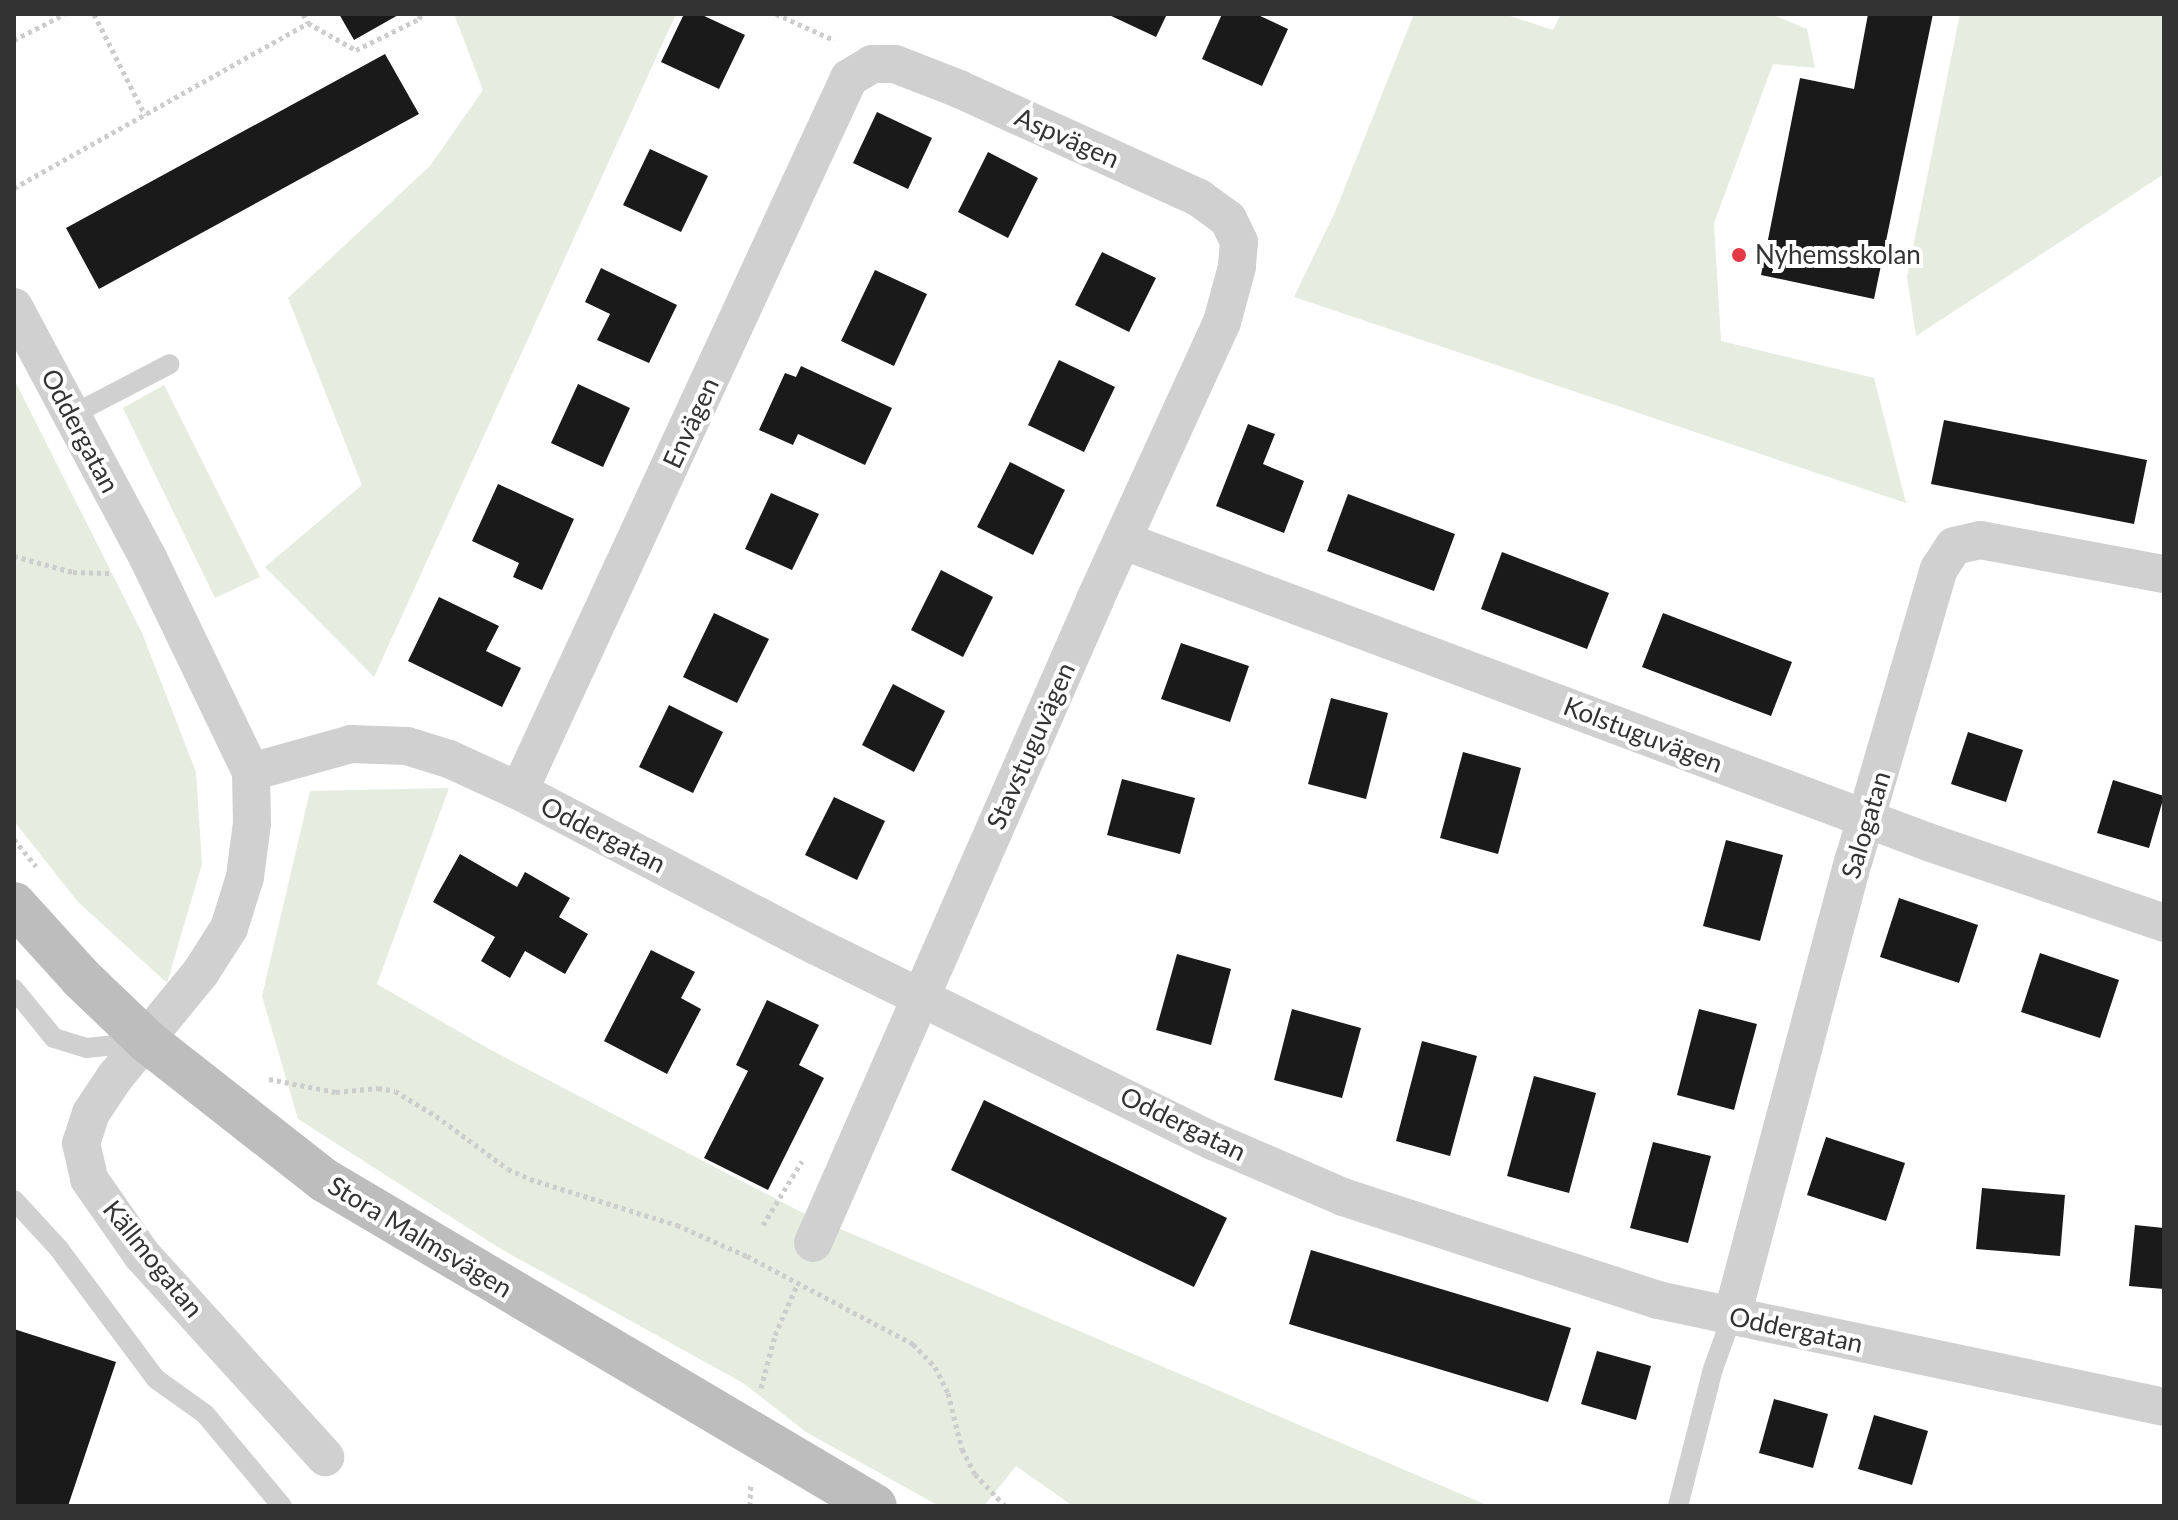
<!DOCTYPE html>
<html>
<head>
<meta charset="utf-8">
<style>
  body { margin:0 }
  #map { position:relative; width:2178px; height:1520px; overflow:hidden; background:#fff; font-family:Lato,sans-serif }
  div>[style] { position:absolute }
  .green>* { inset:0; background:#e6ecdf }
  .building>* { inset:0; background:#1a1a1a }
  .path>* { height:5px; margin-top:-2.5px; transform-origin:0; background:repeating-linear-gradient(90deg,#cdcdcd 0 4px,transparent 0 8px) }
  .lane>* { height:20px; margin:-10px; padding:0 10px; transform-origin:10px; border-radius:10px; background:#d0d0d0 }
  .street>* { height:38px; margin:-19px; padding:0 19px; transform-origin:19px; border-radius:19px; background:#d0d0d0 }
  .secondary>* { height:44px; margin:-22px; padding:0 22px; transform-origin:22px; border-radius:22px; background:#bdbdbd }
  .dots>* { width:22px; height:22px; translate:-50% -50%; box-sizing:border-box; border:4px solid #fff; border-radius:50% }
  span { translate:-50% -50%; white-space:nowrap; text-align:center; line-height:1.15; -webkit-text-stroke:8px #fff; paint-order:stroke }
  .street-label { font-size:26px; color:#333 }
  .poi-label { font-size:26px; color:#333 }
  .left { translate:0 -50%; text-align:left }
  .frame { position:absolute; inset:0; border:16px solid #333; pointer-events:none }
</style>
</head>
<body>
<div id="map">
  <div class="green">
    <div style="clip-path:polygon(454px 14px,676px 14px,374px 677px,265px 567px,362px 485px,288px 298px,430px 166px,483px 90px)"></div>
    <div style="clip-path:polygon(1414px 14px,1504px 14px,1553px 30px,1561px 14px,1771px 14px,1807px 29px,1815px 68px,1773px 64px,1714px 223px,1721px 341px,1874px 378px,1906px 503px,1294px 297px,1335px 212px)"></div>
    <div style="clip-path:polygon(1960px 14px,2164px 14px,2164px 174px,1916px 336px,1907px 277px)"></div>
    <div style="clip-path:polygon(14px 379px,142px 633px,196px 772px,202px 864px,167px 983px,78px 902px,14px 821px)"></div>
    <div style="clip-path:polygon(164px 385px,260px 577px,215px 598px,123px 408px)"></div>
    <div style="clip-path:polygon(449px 788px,377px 984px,489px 1049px,803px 1213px,1489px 1506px,1073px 1506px,1016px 1466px,984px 1506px,939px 1506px,806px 1432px,743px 1383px,501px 1249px,298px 1119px,262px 996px,310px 791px)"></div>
  </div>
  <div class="building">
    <div style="clip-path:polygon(339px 14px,400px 14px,354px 40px)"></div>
    <div style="clip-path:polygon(684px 14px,700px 14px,745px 35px,719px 89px,661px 62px)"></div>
    <div style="clip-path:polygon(1107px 14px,1167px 14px,1156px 37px)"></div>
    <div style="clip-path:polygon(1222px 14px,1256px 14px,1288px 29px,1262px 86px,1202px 59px)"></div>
    <div style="clip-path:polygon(1868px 14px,1933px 14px,1874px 299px,1761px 275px,1800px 78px,1854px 89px)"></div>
    <div style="clip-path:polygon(385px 54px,419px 114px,99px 289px,66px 228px)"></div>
    <div style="clip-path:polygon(877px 112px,932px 138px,908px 189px,853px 163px)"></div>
    <div style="clip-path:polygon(650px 149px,708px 176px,681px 232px,623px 205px)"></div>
    <div style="clip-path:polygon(988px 152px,1038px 178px,1008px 238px,958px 212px)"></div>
    <div style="clip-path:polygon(1102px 252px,1156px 278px,1129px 332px,1075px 305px)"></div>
    <div style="clip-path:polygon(601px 268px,677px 305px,649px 363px,597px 340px,610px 314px,585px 302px)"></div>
    <div style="clip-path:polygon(875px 270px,927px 294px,894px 366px,841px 341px)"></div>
    <div style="clip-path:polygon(1059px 360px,1115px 387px,1084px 452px,1028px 425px)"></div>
    <div style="clip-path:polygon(801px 366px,892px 408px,865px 465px,798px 434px,793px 445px,759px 430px,785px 373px,796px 377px)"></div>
    <div style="clip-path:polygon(578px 384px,630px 408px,603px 467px,551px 443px)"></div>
    <div style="clip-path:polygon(1944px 420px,2147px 460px,2134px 524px,1931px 484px)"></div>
    <div style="clip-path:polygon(1248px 424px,1275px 434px,1263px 464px,1304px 481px,1284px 533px,1216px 506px)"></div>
    <div style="clip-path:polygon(1010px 462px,1065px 490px,1033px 555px,977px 527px)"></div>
    <div style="clip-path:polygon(498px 484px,574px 519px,542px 590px,513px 577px,519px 563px,472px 541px)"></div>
    <div style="clip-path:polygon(771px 493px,819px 514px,792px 570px,745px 549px)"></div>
    <div style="clip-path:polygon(1348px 494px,1455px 534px,1434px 591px,1327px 551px)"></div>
    <div style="clip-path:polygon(1502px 552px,1609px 593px,1587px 649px,1481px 609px)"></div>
    <div style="clip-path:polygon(941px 570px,993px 597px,963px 657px,911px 630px)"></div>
    <div style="clip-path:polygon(439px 597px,499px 626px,486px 651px,521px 668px,502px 707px,408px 661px)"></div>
    <div style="clip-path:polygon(714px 613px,769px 639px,737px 703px,683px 677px)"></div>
    <div style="clip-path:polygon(1663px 613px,1792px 662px,1771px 716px,1642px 667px)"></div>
    <div style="clip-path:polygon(1181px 643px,1249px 666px,1230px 722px,1161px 699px)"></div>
    <div style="clip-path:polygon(893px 684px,945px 711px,914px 772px,862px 745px)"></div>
    <div style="clip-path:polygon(1331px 698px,1388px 713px,1366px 799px,1308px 784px)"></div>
    <div style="clip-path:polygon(669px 705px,723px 732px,693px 793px,639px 767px)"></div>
    <div style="clip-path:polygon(1968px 732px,2023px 750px,2006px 802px,1951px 784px)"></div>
    <div style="clip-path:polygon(1463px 752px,1521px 768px,1498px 854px,1440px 838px)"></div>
    <div style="clip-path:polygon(1122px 779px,1195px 798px,1180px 854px,1107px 835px)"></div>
    <div style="clip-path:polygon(2113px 780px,2164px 796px,2149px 848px,2097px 833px)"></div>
    <div style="clip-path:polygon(834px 797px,885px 821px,857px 880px,805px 855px)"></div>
    <div style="clip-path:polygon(1726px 840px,1783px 855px,1760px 941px,1703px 926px)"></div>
    <div style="clip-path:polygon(460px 854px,517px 887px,525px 872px,570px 898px,559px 917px,588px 934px,565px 974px,525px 951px,510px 978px,481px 961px,495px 937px,433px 902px)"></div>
    <div style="clip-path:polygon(1899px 898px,1978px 925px,1959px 983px,1880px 957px)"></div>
    <div style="clip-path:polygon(651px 950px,695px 972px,681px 998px,701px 1009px,667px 1074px,604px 1041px)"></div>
    <div style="clip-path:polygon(2040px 953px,2119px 980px,2100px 1038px,2021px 1012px)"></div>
    <div style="clip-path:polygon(1177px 954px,1231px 969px,1211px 1045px,1156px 1030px)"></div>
    <div style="clip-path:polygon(767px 1000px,819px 1025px,799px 1065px,824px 1078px,768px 1190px,704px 1158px,748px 1071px,736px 1065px)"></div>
    <div style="clip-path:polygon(1292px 1009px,1361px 1028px,1342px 1098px,1274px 1080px)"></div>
    <div style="clip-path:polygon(1699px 1009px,1757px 1024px,1734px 1110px,1677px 1095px)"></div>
    <div style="clip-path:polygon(1422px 1041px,1477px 1056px,1450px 1156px,1396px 1141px)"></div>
    <div style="clip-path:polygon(1534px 1076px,1596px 1093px,1569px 1193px,1507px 1176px)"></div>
    <div style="clip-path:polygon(984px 1100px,1227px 1218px,1194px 1287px,951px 1170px)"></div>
    <div style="clip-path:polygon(1826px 1137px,1905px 1163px,1886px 1221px,1807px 1195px)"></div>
    <div style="clip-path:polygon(1653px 1142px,1711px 1156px,1688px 1243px,1630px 1228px)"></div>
    <div style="clip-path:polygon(1982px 1188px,2065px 1195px,2060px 1256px,1976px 1249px)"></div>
    <div style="clip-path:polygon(2135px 1225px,2164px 1228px,2164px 1289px,2129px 1286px)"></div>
    <div style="clip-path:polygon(1311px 1250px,1571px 1328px,1548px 1402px,1289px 1324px)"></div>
    <div style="clip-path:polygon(14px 1329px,116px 1362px,68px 1506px,14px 1506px)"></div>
    <div style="clip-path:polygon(1597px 1351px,1651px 1366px,1636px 1420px,1581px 1404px)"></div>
    <div style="clip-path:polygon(1774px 1399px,1828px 1414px,1813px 1468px,1759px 1453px)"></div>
    <div style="clip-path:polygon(1874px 1415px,1928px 1431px,1912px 1485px,1858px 1469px)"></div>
  </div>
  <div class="path">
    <div style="left:94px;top:14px;width:113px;rotate:63.2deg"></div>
    <div style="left:303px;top:14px;width:10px;rotate:61deg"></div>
    <div style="left:776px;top:14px;width:64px;rotate:24.1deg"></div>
    <div style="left:14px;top:40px;width:57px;rotate:-27deg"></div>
    <div style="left:14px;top:188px;width:337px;rotate:-29.3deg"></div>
    <div style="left:308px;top:23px;width:55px;rotate:29.4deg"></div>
    <div style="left:356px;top:50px;width:70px;rotate:-26.2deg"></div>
    <div style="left:419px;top:19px;width:5px;rotate:-68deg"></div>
    <div style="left:14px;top:556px;width:61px;rotate:15.2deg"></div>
    <div style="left:73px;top:572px;width:38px;rotate:2deg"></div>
    <div style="left:14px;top:839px;width:35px;rotate:51deg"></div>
    <div style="left:269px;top:1079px;width:68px;rotate:11deg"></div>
    <div style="left:336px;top:1092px;width:42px;rotate:-5.4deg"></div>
    <div style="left:378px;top:1088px;width:17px;rotate:10deg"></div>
    <div style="left:395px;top:1091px;width:48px;rotate:31.4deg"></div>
    <div style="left:436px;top:1116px;width:89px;rotate:36.4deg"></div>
    <div style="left:508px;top:1169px;width:24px;rotate:24deg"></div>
    <div style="left:530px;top:1179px;width:154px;rotate:17.4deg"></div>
    <div style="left:677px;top:1225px;width:77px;rotate:23.9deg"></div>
    <div style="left:747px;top:1256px;width:188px;rotate:27.9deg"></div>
    <div style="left:913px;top:1344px;width:32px;rotate:46deg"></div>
    <div style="left:935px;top:1367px;width:29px;rotate:63deg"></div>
    <div style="left:948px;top:1393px;width:58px;rotate:76deg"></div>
    <div style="left:962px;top:1449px;width:28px;rotate:63deg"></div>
    <div style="left:975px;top:1474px;width:44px;rotate:46.8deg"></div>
    <div style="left:763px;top:1225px;width:75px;rotate:-58.6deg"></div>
    <div style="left:761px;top:1388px;width:55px;rotate:-75.2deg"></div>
    <div style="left:775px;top:1335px;width:55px;rotate:-66.3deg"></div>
    <div style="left:750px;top:1506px;width:23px;rotate:-88deg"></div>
  </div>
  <div class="lane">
    <div style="left:72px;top:415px;width:110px;rotate:-27.5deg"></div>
    <div style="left:14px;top:989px;width:63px;rotate:50.8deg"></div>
    <div style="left:54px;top:1038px;width:34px;rotate:17deg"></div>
    <div style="left:87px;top:1048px;width:54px;rotate:-6.3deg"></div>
    <div style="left:14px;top:1200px;width:67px;rotate:47.4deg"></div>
    <div style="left:59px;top:1249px;width:162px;rotate:53.3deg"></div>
    <div style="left:156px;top:1379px;width:60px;rotate:35.5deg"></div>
    <div style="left:205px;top:1414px;width:120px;rotate:50.1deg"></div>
    <div style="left:1678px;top:1506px;width:141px;rotate:-75.7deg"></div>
    <div style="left:1713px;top:1369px;width:56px;rotate:-70.3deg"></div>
  </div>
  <div class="street">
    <div style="left:14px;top:307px;width:285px;rotate:61.9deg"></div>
    <div style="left:148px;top:558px;width:237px;rotate:64.3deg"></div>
    <div style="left:251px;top:772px;width:51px;rotate:88.9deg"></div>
    <div style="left:252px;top:823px;width:54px;rotate:97.4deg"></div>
    <div style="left:245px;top:877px;width:53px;rotate:107.4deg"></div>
    <div style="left:229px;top:928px;width:52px;rotate:122.5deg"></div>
    <div style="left:201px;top:972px;width:136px;rotate:129.3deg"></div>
    <div style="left:115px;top:1077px;width:43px;rotate:123.7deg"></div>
    <div style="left:91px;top:1113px;width:32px;rotate:108deg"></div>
    <div style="left:81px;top:1143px;width:37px;rotate:77deg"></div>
    <div style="left:89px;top:1179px;width:93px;rotate:55.1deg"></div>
    <div style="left:142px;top:1255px;width:273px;rotate:47.8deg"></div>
    <div style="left:1124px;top:541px;width:858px;rotate:20.52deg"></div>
    <div style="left:1928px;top:842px;width:250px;rotate:18.9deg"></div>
    <div style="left:251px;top:772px;width:104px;rotate:-15.6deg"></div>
    <div style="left:351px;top:744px;width:56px;rotate:2deg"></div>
    <div style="left:407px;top:746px;width:44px;rotate:17.2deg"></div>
    <div style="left:449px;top:759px;width:77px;rotate:24.6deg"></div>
    <div style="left:519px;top:791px;width:333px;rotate:27.6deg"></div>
    <div style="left:814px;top:945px;width:445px;rotate:26.2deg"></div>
    <div style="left:1213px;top:1141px;width:142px;rotate:23.3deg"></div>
    <div style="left:1343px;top:1197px;width:331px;rotate:18.1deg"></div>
    <div style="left:1658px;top:1300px;width:517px;rotate:11.94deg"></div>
    <div style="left:519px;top:791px;width:786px;rotate:-65.16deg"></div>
    <div style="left:849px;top:78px;width:27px;rotate:-31deg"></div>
    <div style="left:872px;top:64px;width:23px"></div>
    <div style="left:895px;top:64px;width:69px;rotate:21.3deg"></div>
    <div style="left:959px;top:89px;width:264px;rotate:24.4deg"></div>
    <div style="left:1199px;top:198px;width:36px;rotate:36deg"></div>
    <div style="left:1228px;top:219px;width:25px;rotate:64deg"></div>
    <div style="left:1239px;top:242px;width:25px;rotate:95deg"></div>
    <div style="left:1237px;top:267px;width:57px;rotate:105.3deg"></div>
    <div style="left:1222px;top:322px;width:306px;rotate:114.6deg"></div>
    <div style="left:1095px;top:600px;width:702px;rotate:113.68deg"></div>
    <div style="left:1732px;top:1316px;width:473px;rotate:-75.1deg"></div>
    <div style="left:1854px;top:859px;width:302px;rotate:-73.7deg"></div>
    <div style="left:1939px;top:569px;width:27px;rotate:-57deg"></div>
    <div style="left:1954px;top:546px;width:27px;rotate:-13deg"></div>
    <div style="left:1980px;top:540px;width:187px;rotate:10.5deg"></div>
  </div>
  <div class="secondary">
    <div style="left:14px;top:904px;width:100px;rotate:47.8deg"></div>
    <div style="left:81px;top:978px;width:93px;rotate:43.7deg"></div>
    <div style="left:148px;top:1042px;width:224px;rotate:38.1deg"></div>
    <div style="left:324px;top:1180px;width:640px;rotate:30.61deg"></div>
  </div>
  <div class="dots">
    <div style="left:1739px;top:255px;background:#e63946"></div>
  </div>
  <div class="street-label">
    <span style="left:1067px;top:138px;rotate:24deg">Aspvägen</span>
    <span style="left:691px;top:423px;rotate:-65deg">Envägen</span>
    <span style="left:80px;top:431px;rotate:62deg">Oddergatan</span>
    <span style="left:1643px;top:735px;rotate:21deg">Kolstuguvägen</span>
    <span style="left:1031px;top:746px;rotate:-66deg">Stavstuguvägen</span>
    <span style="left:1866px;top:825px;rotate:-73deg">Salogatan</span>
    <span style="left:603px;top:835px;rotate:27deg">Oddergatan</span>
    <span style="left:1183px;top:1124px;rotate:26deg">Oddergatan</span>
    <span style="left:420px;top:1237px;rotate:31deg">Stora Malmsvägen</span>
    <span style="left:153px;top:1259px;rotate:51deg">Källmogatan</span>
    <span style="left:1796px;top:1330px;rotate:12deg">Oddergatan</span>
  </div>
  <div class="poi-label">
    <span class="left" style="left:1755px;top:255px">Nyhemsskolan</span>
  </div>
  <div class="frame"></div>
</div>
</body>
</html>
